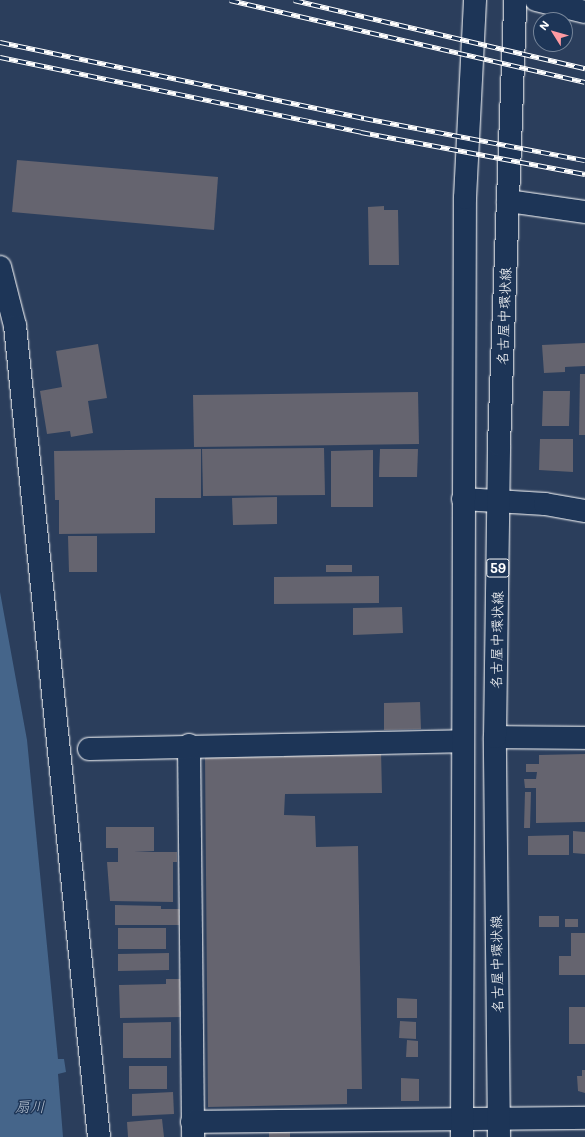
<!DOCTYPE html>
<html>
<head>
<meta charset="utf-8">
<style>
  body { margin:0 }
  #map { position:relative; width:585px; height:1137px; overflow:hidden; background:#2b3e5c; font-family:Mali,"Klee One",sans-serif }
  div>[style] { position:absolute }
  .water>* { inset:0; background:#45658a }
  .building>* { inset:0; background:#65646f }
  .roads { filter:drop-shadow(0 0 1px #fff) drop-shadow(0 0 1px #fff) }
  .minor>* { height:22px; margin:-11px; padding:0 11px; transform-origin:11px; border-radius:11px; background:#1d3557 }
  .major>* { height:22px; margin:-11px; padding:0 11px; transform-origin:11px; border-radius:11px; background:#1d3557 }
  .rail>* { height:4.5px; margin-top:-2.25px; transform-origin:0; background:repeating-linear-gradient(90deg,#1d3557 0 9px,#fff 0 18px); box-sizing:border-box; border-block:1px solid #fff }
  span { translate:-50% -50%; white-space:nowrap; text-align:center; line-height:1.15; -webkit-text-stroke:3px #1d3557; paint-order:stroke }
  .shield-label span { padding:1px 3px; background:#1d3557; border:1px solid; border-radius:3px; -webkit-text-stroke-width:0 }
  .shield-label { font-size:13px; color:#fff; font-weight:700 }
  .street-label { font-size:14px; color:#fff }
  .water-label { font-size:15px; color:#b5c1d0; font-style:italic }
  .north { position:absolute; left:533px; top:12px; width:40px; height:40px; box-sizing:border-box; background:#1d3557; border:1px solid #77869a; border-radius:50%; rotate:307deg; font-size:11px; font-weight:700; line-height:16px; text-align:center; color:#fff }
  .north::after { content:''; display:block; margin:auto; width:14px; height:18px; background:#ff9aa2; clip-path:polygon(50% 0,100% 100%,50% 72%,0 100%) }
</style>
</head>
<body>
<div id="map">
  <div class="water">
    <div style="clip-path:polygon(0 592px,27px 740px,58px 1059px,64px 1059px,66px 1072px,58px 1074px,63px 1137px,0 1137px)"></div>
  </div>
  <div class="building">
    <div style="clip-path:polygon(17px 160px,218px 177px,214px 230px,12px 212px)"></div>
    <div style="clip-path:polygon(384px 206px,384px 210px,398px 210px,399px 265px,369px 265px,368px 207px)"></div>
    <div style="clip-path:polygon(585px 343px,585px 366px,565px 367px,565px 372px,544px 373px,542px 345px)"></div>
    <div style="clip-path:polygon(98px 344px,107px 398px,88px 401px,93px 433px,71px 437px,70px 431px,47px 434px,40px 391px,62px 387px,56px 351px)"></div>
    <div style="clip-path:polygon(580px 374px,585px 374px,585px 435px,579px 435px)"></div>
    <div style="clip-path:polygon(543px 391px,570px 391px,569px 426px,542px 426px)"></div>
    <div style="clip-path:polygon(418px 392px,419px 444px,194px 447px,193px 395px)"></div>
    <div style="clip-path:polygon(540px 439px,573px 439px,573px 472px,539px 470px)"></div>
    <div style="clip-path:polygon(324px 448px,325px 495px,203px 496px,202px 449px)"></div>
    <div style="clip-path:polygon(201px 449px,201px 498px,155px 498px,155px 533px,59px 534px,59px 500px,55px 500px,54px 451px)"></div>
    <div style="clip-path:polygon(380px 449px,418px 449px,417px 477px,379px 477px)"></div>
    <div style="clip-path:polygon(373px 450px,373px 507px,331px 507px,331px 451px)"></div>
    <div style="clip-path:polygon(277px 497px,277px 524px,233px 525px,232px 498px)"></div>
    <div style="clip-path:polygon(68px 536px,97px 536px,97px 572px,69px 572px)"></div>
    <div style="clip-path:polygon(326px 565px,352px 565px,352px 572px,326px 572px)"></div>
    <div style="clip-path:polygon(379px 576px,379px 603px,274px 604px,274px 577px)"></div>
    <div style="clip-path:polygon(402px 607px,403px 633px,353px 635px,353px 608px)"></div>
    <div style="clip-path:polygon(420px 702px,421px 729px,384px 730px,384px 703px)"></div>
    <div style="clip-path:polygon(381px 750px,382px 793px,285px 794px,284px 815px,315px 816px,316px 847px,358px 846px,362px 1089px,347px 1089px,347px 1104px,208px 1107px,205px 756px,284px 757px,284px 752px)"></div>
    <div style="clip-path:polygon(585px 754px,585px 822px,536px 823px,536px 788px,525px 788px,524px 779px,536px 779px,537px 772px,526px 772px,526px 764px,539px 764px,539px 755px)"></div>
    <div style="clip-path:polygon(525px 792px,531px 792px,530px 828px,524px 828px)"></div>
    <div style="clip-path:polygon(106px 827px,154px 827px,154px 851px,134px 852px,177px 852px,177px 862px,173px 862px,173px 902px,110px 901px,107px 862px,118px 862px,118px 848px,106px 848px)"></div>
    <div style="clip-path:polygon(573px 831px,585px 832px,585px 854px,573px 853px)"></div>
    <div style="clip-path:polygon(569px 835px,569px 855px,528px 855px,528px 836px)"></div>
    <div style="clip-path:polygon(115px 905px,161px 906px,161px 909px,180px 909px,179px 925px,115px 925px)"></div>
    <div style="clip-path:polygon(539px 916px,559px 916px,559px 927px,539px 927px)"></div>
    <div style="clip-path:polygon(565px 919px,578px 919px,578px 927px,565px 927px)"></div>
    <div style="clip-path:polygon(118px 928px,166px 928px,166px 949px,118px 949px)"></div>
    <div style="clip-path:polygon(571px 933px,585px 933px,585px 975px,559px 975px,559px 956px,571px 956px)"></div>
    <div style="clip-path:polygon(169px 953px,169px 970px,118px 971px,118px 954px)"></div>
    <div style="clip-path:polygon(166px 979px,182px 979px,183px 1017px,120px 1018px,119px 985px,166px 984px)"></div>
    <div style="clip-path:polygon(397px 998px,417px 999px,417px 1018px,397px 1018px)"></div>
    <div style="clip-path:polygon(569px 1007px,585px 1007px,585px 1044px,569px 1044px)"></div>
    <div style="clip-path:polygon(400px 1021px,416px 1022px,416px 1039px,399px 1038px)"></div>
    <div style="clip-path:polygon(171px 1022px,171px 1058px,123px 1058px,123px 1023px)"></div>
    <div style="clip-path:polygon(407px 1040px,418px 1041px,418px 1057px,406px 1057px)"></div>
    <div style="clip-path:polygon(129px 1066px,167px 1066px,167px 1089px,129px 1089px)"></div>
    <div style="clip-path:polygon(582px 1070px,585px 1070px,585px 1093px,578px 1091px,577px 1076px,582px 1076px)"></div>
    <div style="clip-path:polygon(401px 1078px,419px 1079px,419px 1101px,401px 1101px)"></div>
    <div style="clip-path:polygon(173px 1092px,174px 1114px,132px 1116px,132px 1094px)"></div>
    <div style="clip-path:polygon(162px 1119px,164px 1137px,128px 1137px,127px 1122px)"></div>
    <div style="clip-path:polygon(269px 1131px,290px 1131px,290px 1137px,269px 1137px)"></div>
  </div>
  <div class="roads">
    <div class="minor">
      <div style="left:536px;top:0;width:50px;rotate:13.8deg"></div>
      <div style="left:508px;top:201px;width:78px;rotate:8.1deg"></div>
      <div style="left:0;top:267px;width:61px;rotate:75.7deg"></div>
      <div style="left:15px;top:326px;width:815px;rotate:84.09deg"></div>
      <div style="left:463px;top:499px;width:82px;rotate:3.5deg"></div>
      <div style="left:545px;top:504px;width:41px;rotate:9.9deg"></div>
      <div style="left:495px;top:737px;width:90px;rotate:0.6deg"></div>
      <div style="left:189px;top:745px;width:392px;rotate:89.4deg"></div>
      <div style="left:89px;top:749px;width:374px;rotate:-1.2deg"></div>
      <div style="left:192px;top:1122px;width:393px;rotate:-0.6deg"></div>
    </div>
    <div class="major">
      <div style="left:462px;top:1137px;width:939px;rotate:-89.82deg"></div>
      <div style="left:465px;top:198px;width:198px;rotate:-87.1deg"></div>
      <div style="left:499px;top:1137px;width:400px;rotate:-90.6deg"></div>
      <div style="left:495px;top:737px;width:292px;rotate:-89.2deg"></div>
      <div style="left:499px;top:445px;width:445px;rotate:-87.9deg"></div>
    </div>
  </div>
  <div class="rail">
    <div style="left:230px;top:0;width:364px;rotate:13deg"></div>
    <div style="left:294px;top:0;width:299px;rotate:13.2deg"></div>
    <div style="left:0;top:42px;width:372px;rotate:11.8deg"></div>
    <div style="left:364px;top:118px;width:225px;rotate:10.8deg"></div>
    <div style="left:0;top:57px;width:369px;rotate:11.7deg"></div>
    <div style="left:361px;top:132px;width:228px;rotate:10.6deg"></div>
  </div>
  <div class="shield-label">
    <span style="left:498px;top:568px">59</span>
  </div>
  <div class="street-label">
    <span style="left:504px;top:316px;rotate:-88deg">名古屋中環状線</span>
    <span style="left:497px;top:640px;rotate:-89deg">名古屋中環状線</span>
    <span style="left:497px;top:964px;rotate:-91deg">名古屋中環状線</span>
  </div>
  <div class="water-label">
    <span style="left:30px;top:1107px">扇川</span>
  </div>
  <div class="north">N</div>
</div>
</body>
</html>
